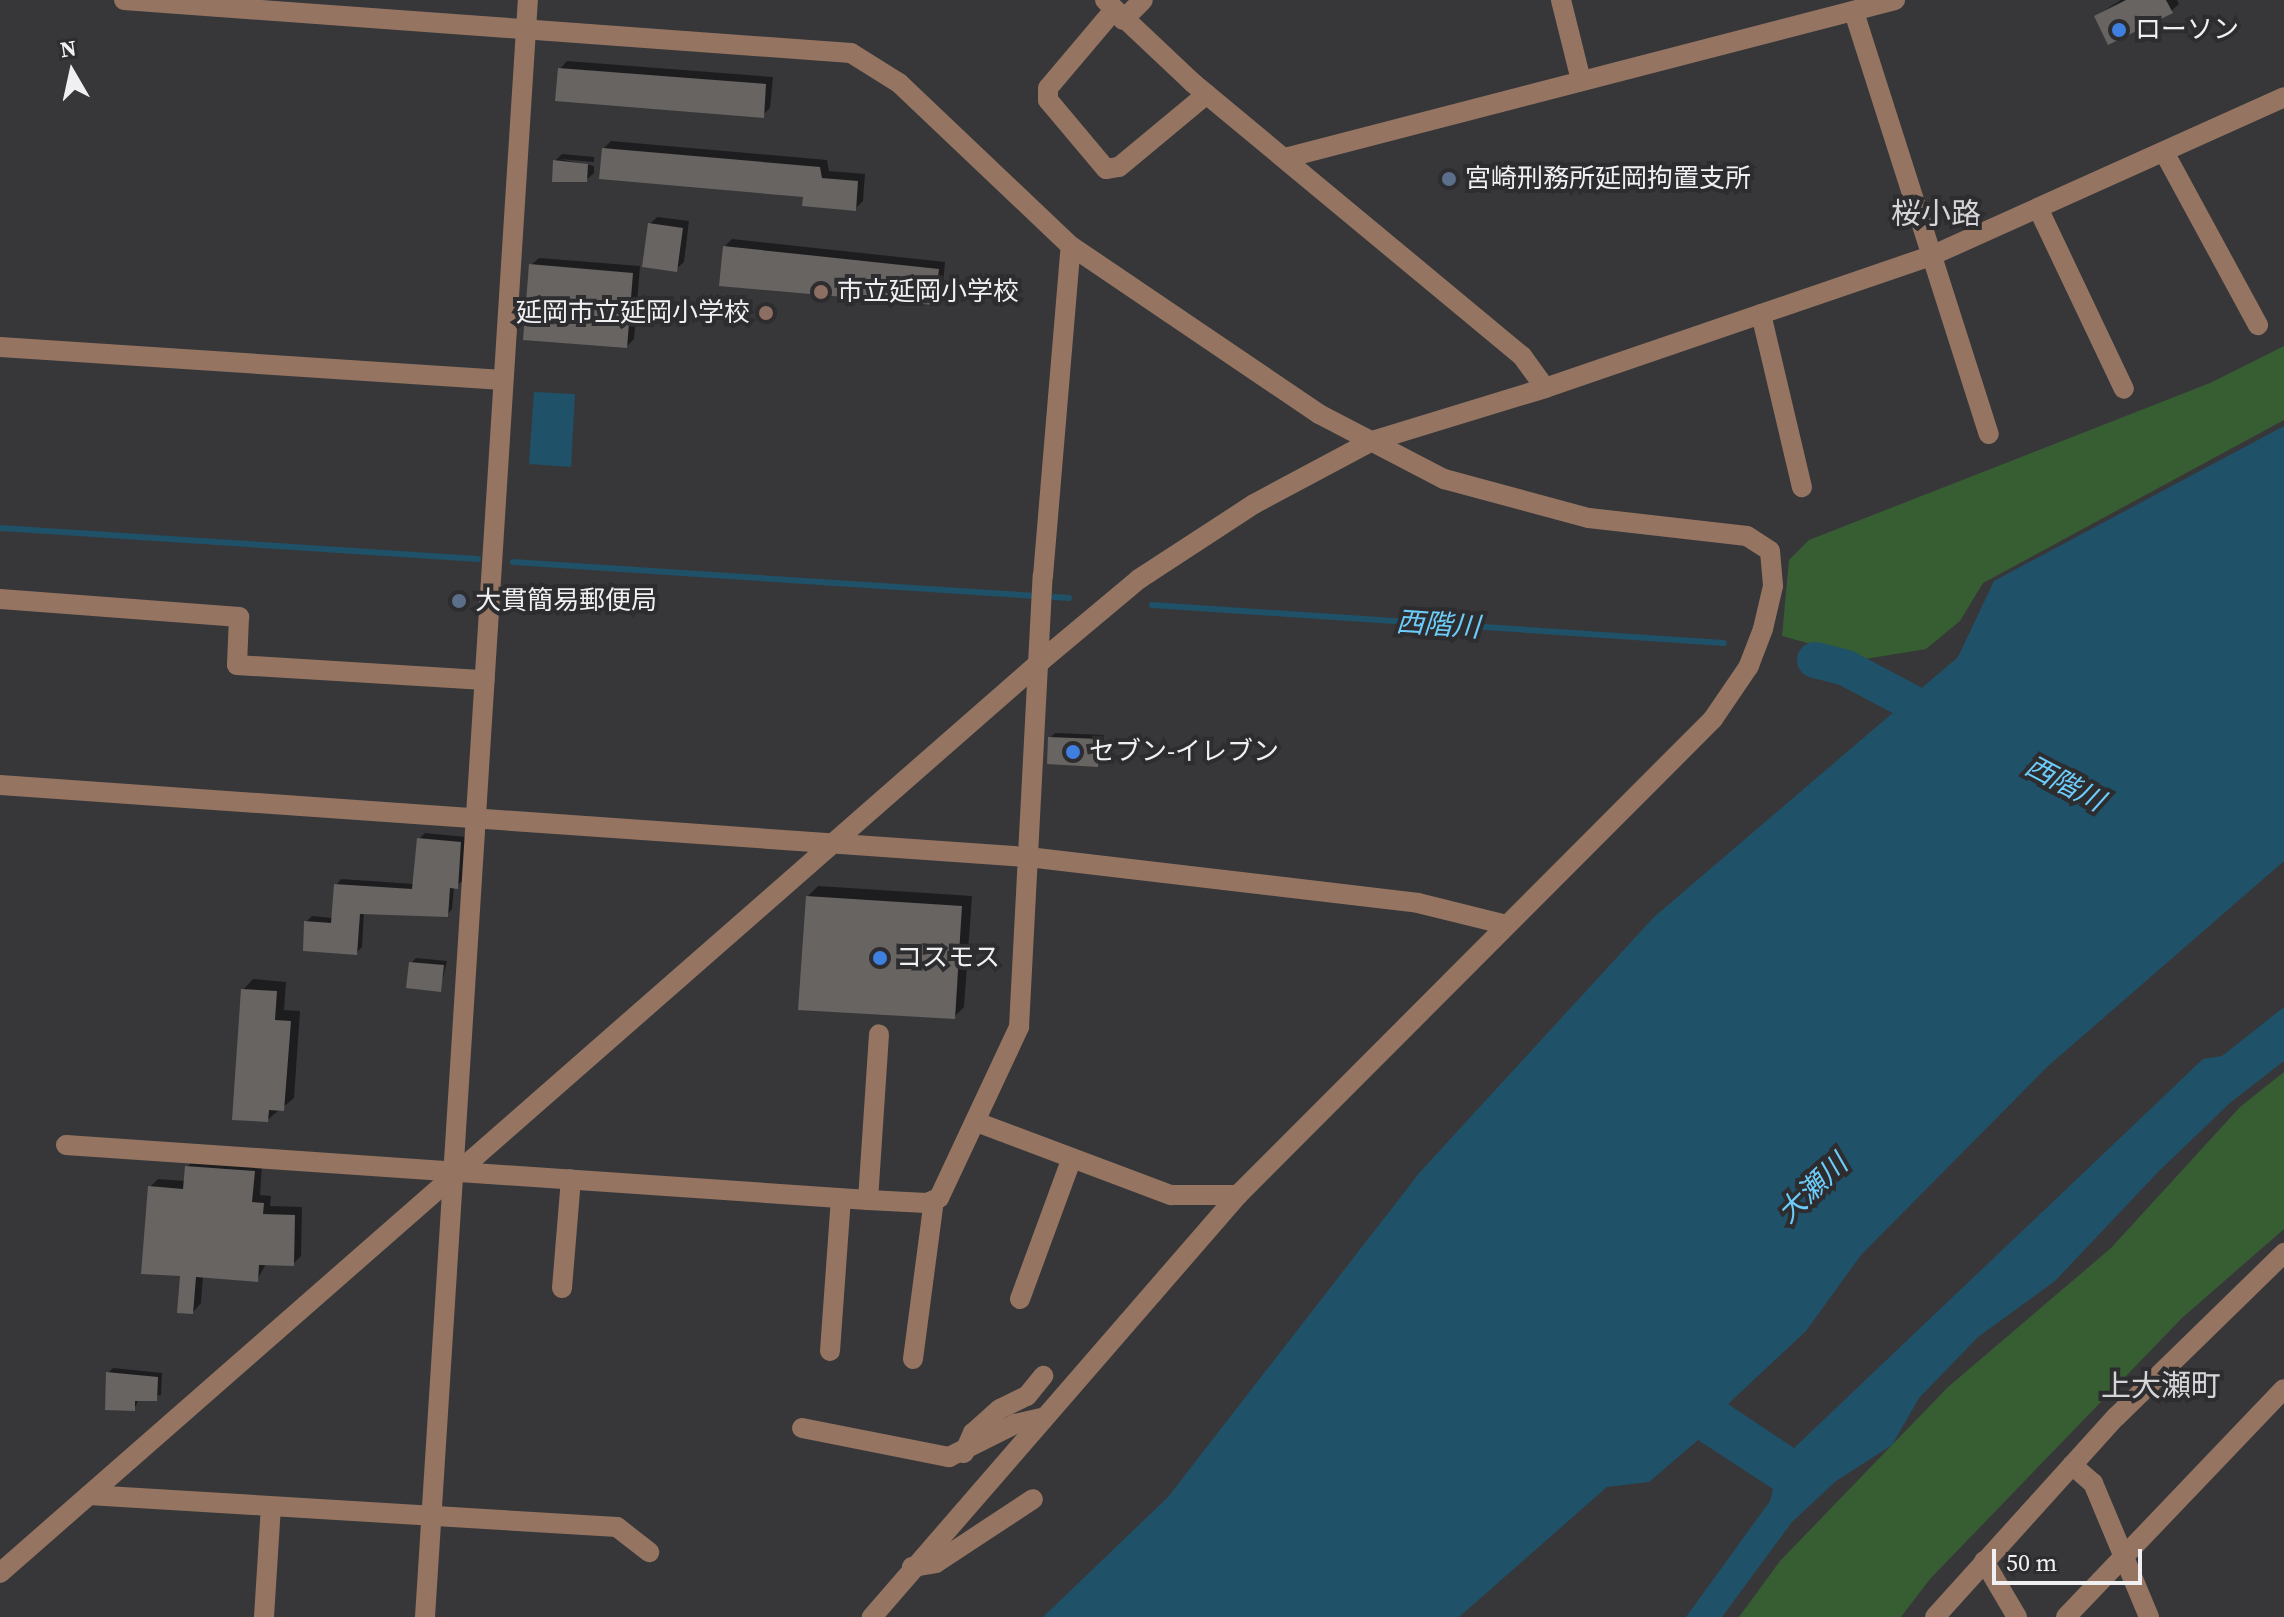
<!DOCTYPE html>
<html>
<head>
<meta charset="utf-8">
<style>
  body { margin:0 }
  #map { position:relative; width:2284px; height:1617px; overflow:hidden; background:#37373a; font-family:"Source Serif 4","Noto Sans JP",serif }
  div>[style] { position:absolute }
  .green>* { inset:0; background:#375d33 }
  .water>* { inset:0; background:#1f5168 }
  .shadow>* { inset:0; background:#0007 }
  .stream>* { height:6px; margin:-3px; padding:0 3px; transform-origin:3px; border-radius:3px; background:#1f5168 }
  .river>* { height:36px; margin:-18px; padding:0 18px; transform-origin:18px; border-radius:18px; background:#1f5168 }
  .building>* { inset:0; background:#676462 }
  .minor>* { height:20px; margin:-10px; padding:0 10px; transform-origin:10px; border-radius:10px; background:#957562 }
  .dots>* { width:22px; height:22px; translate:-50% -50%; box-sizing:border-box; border:4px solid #2d2d30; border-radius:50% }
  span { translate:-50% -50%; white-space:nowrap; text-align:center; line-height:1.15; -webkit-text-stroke:8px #2d2d30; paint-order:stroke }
  .poi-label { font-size:26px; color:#f0f0f2 }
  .left { translate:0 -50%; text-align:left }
  .right { translate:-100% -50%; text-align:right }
  .water-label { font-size:28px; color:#6cccfa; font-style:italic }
  .quarter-label { font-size:30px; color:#d5d5d9 }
  .north { position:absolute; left:32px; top:32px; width:80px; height:80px; -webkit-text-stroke:6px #2d2d30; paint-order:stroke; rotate:351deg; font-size:22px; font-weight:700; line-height:32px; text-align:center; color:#f0f0f2 }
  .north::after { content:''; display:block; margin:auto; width:28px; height:36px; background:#f0f0f2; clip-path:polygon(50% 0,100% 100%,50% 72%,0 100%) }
  .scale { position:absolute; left:1992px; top:1549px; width:150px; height:36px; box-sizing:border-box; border:4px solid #f0f0f2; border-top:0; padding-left:10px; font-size:24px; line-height:28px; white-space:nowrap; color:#f0f0f2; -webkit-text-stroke:6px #2d2d30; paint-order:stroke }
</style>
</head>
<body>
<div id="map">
  <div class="green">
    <div style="clip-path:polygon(2284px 346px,2284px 420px,1983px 583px,1960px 621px,1926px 649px,1865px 659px,1782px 636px,1789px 560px,1809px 540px,2210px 383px)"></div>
    <div style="clip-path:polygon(2284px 1072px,2284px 1229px,2182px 1318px,1930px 1579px,1901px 1617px,1739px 1617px,1780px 1561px,1948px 1387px,2111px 1248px,2240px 1107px)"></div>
  </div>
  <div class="water">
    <div style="clip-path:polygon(534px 392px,575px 394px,571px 467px,529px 464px)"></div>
    <div style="clip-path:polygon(2284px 426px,2284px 861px,2047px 1067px,1861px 1255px,1806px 1331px,1728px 1404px,1794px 1448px,2203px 1059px,2222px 1056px,2284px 1007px,2284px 1061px,2231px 1102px,2158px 1172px,2055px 1281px,1978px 1337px,1919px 1398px,1892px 1445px,1836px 1481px,1792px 1522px,1722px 1617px,1686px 1617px,1770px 1501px,1773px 1489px,1698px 1440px,1649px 1482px,1607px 1487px,1459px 1617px,1043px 1617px,1168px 1497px,1420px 1172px,1654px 917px,1958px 657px,1994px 581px)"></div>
  </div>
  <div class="shadow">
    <div style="clip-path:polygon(2121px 0,2177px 0,2179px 4px,2171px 11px,2096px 16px)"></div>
    <div style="clip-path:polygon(567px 61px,773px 77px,770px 108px,763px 115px,560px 69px)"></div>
    <div style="clip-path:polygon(611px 141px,827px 160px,829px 171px,865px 174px,863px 201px,855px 209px,604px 148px)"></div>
    <div style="clip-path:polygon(562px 154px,594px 157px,594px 162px,559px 159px,594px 166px,594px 173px,586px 180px,555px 161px)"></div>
    <div style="clip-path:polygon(657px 217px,689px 221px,684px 262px,676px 269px,650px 224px)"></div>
    <div style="clip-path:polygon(732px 239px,945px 262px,942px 296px,934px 303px,725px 246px)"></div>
    <div style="clip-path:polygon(539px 258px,640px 266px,634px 339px,627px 346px,531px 265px)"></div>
    <div style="clip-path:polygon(1055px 733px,1104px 735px,1102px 760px,1098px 765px,1050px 738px)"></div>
    <div style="clip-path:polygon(425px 833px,466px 837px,463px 881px,454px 887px,452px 909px,447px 915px,364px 912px,362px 947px,357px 952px,306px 922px,312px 916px,333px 918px,336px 885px,341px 879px,414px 884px,419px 839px)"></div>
    <div style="clip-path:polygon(818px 886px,972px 896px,964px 1007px,954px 1017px,808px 896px)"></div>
    <div style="clip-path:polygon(416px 958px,447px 961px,440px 990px,411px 963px)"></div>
    <div style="clip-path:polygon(253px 979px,286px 982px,284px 1010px,300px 1011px,294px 1098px,267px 1120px,243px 990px)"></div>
    <div style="clip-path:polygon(195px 1159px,262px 1163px,260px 1195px,271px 1196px,270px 1206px,302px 1207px,301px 1256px,293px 1264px,266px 1264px,257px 1280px,203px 1276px,201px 1303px,193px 1312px,150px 1187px,158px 1179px,186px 1181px,187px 1167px)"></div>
    <div style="clip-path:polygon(113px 1368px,162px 1373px,161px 1395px,139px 1399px,134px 1409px,108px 1373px)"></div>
  </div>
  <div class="stream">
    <div style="left:0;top:528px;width:479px;rotate:3.7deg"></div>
    <div style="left:513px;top:562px;width:524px;rotate:3.72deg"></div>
    <div style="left:1054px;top:597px;width:15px;rotate:4deg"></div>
    <div style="left:1152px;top:605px;width:573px;rotate:3.8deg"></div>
  </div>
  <div class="river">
    <div style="left:1815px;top:660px;width:32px;rotate:14deg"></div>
    <div style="left:1846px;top:668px;width:118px;rotate:27.9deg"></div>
  </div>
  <div class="building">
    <div style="clip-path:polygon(2126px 0,2166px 0,2173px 13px,2108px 45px,2094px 16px)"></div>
    <div style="clip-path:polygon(558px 68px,766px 84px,764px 118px,555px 101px)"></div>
    <div style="clip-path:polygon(602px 148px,820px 167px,822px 178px,858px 181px,856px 211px,802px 206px,803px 197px,599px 179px)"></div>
    <div style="clip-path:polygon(553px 160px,588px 164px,587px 182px,552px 182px)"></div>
    <div style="clip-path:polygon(648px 223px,683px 228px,677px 272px,642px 267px)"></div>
    <div style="clip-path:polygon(723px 246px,939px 269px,935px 305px,719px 286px)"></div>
    <div style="clip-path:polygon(529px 264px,633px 273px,627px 348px,523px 340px)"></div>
    <div style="clip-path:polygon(1048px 737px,1100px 739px,1098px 767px,1047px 764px)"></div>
    <div style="clip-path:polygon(417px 838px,461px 842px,458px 889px,450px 888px,448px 917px,360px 914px,357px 955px,303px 951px,304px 921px,331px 923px,334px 884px,412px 889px)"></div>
    <div style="clip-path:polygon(806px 896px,962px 906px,955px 1019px,798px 1010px)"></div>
    <div style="clip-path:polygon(409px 962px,444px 965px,441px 992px,406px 988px)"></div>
    <div style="clip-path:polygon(241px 989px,277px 991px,275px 1020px,291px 1021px,284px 1111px,269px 1110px,268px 1122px,232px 1120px)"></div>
    <div style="clip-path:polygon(185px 1166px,255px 1171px,252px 1202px,264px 1203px,263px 1214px,295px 1215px,294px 1266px,259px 1265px,258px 1282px,196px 1277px,193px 1314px,177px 1313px,180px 1276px,141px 1274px,148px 1186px,183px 1189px)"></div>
    <div style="clip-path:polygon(106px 1372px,158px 1377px,157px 1401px,135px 1401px,135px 1411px,105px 1410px)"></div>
  </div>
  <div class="minor">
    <div style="left:124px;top:0;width:729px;rotate:4.17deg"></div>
    <div style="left:851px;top:53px;width:57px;rotate:32deg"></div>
    <div style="left:899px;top:83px;width:237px;rotate:43.5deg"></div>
    <div style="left:1071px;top:246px;width:300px;rotate:34.1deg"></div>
    <div style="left:1319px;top:414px;width:141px;rotate:27.5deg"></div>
    <div style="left:1444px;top:479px;width:150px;rotate:15.1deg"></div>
    <div style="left:1589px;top:518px;width:159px;rotate:6.5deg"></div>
    <div style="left:1747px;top:536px;width:27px;rotate:33deg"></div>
    <div style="left:1770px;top:551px;width:35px;rotate:85deg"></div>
    <div style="left:1773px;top:586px;width:44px;rotate:103.1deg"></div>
    <div style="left:1763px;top:629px;width:40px;rotate:111deg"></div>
    <div style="left:1749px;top:666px;width:64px;rotate:124.2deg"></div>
    <div style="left:1713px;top:719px;width:672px;rotate:134.94deg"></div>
    <div style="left:1238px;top:1195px;width:559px;rotate:130.94deg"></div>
    <div style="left:1105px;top:0;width:121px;rotate:43.3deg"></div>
    <div style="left:1193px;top:83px;width:428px;rotate:39.7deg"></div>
    <div style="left:1522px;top:356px;width:39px;rotate:54deg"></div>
    <div style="left:1561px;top:0;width:82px;rotate:76deg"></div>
    <div style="left:1114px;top:10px;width:102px;rotate:130.2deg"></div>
    <div style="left:1048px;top:88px;width:12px;rotate:90deg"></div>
    <div style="left:1048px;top:100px;width:90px;rotate:50deg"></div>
    <div style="left:1106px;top:169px;width:13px;rotate:-9deg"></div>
    <div style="left:1119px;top:167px;width:114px;rotate:-39.7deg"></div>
    <div style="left:1854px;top:12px;width:443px;rotate:72.3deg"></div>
    <div style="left:1123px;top:20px;width:28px;rotate:-45deg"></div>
    <div style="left:2164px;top:152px;width:197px;rotate:61.5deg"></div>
    <div style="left:1289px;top:157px;width:626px;rotate:-14.52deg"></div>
    <div style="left:2038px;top:208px;width:200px;rotate:64.6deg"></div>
    <div style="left:1761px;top:314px;width:178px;rotate:76.7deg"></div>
    <div style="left:0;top:347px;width:504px;rotate:3.75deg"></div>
    <div style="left:0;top:599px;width:240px;rotate:4.3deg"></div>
    <div style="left:239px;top:617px;width:48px;rotate:92.4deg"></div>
    <div style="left:237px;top:665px;width:248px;rotate:3.5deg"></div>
    <div style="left:0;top:785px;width:1031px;rotate:4.01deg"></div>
    <div style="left:1028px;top:857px;width:393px;rotate:6.7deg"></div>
    <div style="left:1418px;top:903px;width:88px;rotate:13.9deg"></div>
    <div style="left:979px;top:1123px;width:205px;rotate:20.6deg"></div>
    <div style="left:1171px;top:1195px;width:67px"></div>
    <div style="left:66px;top:1145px;width:804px;rotate:3.92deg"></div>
    <div style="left:868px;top:1200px;width:59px;rotate:2.9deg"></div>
    <div style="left:927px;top:1203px;width:13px;rotate:-23deg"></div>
    <div style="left:939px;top:1198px;width:189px;rotate:-64.9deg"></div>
    <div style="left:1019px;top:1027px;width:452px;rotate:-87deg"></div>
    <div style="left:1043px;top:576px;width:331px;rotate:-85.2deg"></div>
    <div style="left:868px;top:1200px;width:166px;rotate:-86.2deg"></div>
    <div style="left:562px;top:1288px;width:109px;rotate:-85.3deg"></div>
    <div style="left:1020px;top:1299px;width:150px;rotate:-69.8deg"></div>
    <div style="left:830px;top:1351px;width:153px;rotate:-85.9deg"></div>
    <div style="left:913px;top:1359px;width:160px;rotate:-82.5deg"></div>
    <div style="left:802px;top:1428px;width:150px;rotate:11.2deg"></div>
    <div style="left:949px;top:1457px;width:74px;rotate:-26.6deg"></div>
    <div style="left:1015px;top:1424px;width:27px;rotate:-13deg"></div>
    <div style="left:964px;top:1453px;width:22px;rotate:-66deg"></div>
    <div style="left:973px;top:1433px;width:36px;rotate:-42deg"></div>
    <div style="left:1000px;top:1409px;width:30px;rotate:-26deg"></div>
    <div style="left:1027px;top:1396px;width:26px;rotate:-51deg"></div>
    <div style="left:2072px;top:1465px;width:28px;rotate:41deg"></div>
    <div style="left:2093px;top:1483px;width:145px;rotate:67.3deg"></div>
    <div style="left:89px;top:1495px;width:529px;rotate:3.47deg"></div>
    <div style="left:617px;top:1527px;width:41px;rotate:38deg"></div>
    <div style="left:1984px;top:1561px;width:65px;rotate:59.5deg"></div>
    <div style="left:912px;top:1567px;width:24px;rotate:-9deg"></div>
    <div style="left:936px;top:1563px;width:116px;rotate:-33.4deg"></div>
    <div style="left:0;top:1573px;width:1384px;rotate:-41.22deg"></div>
    <div style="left:1041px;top:661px;width:128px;rotate:-39.9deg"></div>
    <div style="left:1139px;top:579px;width:137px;rotate:-33.1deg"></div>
    <div style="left:1254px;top:504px;width:134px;rotate:-28.1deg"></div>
    <div style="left:1372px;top:441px;width:181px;rotate:-17deg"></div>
    <div style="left:1545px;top:388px;width:410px;rotate:-18.9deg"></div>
    <div style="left:1933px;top:255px;width:385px;rotate:-24.2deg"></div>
    <div style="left:264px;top:1617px;width:110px;rotate:-86.4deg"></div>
    <div style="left:425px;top:1617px;width:1620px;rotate:-86.36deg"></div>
    <div style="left:1935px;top:1617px;width:270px;rotate:-47.9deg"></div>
    <div style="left:2116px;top:1417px;width:235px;rotate:-44.3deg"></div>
    <div style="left:2066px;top:1617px;width:315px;rotate:-46.3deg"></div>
  </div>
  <div class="dots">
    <div style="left:2119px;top:30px;background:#3f7fe0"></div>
    <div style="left:1449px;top:179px;background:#5c6f8a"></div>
    <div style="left:821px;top:292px;background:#8d6e63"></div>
    <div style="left:766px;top:313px;background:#8d6e63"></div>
    <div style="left:459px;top:601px;background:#5c6f8a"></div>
    <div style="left:1073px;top:752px;background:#3f7fe0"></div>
    <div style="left:880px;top:958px;background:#3f7fe0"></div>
  </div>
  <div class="poi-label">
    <span class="left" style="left:2135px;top:30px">ローソン</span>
    <span class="left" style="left:1465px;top:179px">宮崎刑務所延岡拘置支所</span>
    <span class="left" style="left:837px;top:292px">市立延岡小学校</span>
    <span class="right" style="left:750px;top:313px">延岡市立延岡小学校</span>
    <span class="left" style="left:475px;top:601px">大貫簡易郵便局</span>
    <span class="left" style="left:1089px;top:752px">セブン-イレブン</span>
    <span class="left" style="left:896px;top:958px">コスモス</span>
  </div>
  <div class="water-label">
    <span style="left:1438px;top:624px;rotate:4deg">西階川</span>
    <span style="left:2065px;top:783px;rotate:28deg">西階川</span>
    <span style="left:1812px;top:1188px;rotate:-44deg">大瀬川</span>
  </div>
  <div class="quarter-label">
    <span style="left:1936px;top:214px">桜小路</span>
    <span style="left:2161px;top:1386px">上大瀬町</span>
  </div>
  <div class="north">N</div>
  <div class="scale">50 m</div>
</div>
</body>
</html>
